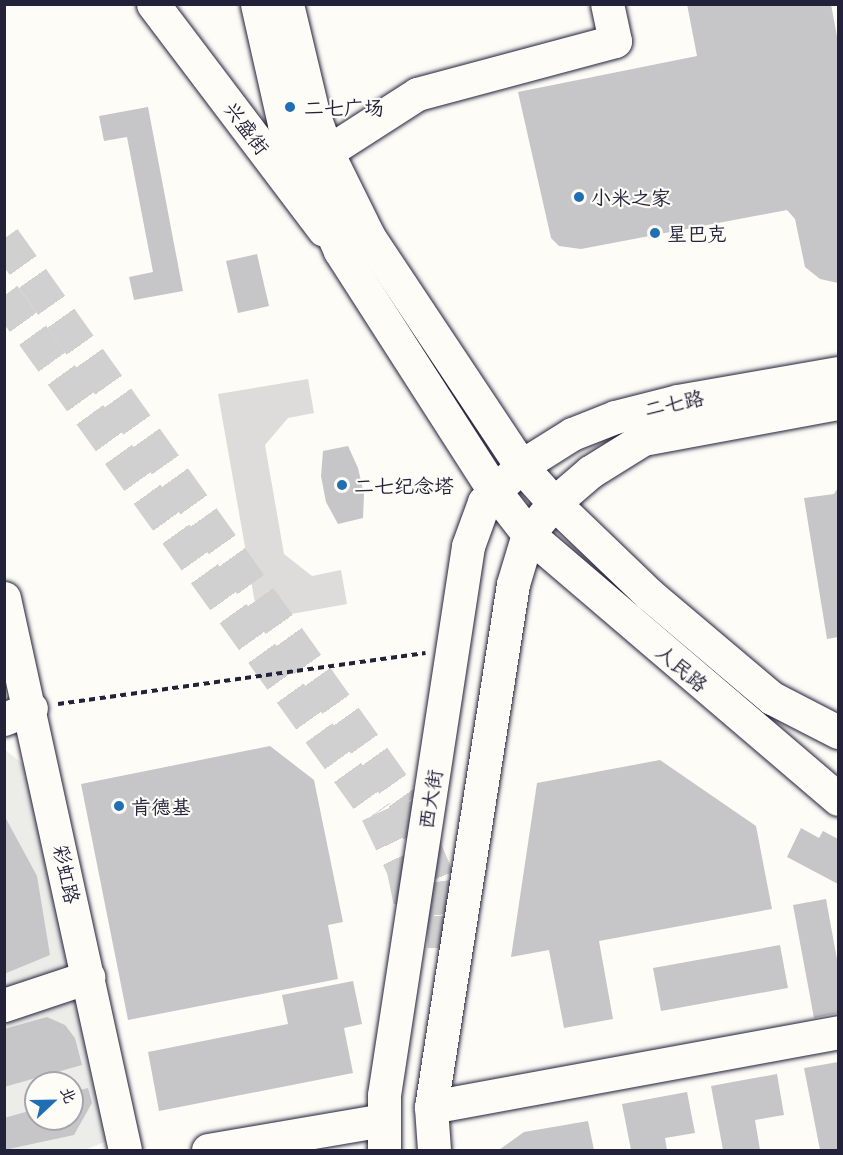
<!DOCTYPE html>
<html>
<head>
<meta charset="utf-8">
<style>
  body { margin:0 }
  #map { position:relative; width:843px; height:1155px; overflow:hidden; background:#fdfcf7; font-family:Mali,"LXGW WenKai TC",sans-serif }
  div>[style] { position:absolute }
  .built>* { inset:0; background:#ecece9 }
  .green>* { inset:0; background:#dddcdb }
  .building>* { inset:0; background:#c6c6c8 }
  .major-tunnel>* { height:33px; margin-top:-16.5px; transform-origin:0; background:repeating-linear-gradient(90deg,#d1d0d1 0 33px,transparent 0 49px) }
  .path>* { height:4px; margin-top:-2px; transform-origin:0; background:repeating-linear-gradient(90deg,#22223b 0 6px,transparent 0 10.5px) }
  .roads { filter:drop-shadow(0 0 2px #22223b) drop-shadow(0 0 2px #22223b) }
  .minor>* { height:33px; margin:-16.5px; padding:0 16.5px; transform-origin:16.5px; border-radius:16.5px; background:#fdfcf7 }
  .major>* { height:33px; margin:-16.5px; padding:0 16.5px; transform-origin:16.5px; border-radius:16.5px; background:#fdfcf7 }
  .dots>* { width:16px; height:16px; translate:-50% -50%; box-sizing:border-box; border:3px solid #fdfcf7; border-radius:50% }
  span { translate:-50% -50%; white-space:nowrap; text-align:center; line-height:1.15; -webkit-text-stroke:4.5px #fdfcf7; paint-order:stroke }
  .poi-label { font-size:20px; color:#22223b }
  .left { translate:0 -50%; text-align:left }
  .street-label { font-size:20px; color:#22223b }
  .frame { position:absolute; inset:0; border:6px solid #22223b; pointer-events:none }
  .north { position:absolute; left:24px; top:1071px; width:60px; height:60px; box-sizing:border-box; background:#fdfcf7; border:2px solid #a5a5ac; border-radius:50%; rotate:68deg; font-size:16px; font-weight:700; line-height:24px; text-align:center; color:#22223b }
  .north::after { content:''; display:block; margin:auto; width:21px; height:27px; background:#1f6fb2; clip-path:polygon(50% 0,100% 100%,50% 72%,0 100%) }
</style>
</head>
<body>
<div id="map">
  <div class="built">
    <div style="clip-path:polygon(evenodd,4px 749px,29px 769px,113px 1139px,84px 1150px,5px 1150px,4px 749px,36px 1083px,72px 1083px,72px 1119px,36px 1119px,36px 1083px)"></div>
  </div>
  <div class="green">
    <div style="clip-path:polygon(308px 379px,314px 413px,288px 418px,265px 445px,284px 554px,312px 576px,341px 570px,347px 604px,258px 620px,218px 394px)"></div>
  </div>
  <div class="building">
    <div style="clip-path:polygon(687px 4px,831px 4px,838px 42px,838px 283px,820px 279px,805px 267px,795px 219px,787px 210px,581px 249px,559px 246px,551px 238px,518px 92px,697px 56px)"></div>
    <div style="clip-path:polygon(148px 107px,183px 291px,134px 300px,129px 277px,153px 272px,127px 137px,104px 141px,99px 116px)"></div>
    <div style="clip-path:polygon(257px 254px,269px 306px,238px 313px,226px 261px)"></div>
    <div style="clip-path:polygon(348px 446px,358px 468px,364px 494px,363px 518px,338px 524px,326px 502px,321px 476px,323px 451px)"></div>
    <div style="clip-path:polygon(838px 488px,838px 637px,827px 639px,804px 498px,834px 494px)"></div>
    <div style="clip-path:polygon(270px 746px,314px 780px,343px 922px,328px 925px,338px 979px,128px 1020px,81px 784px)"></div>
    <div style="clip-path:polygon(660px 760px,756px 826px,772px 909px,599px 941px,613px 1019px,564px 1028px,549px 950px,511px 957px,537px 783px)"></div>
    <div style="clip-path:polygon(4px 815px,37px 876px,50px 955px,4px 974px)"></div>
    <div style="clip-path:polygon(801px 828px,819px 838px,823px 831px,838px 839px,838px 884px,787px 857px)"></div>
    <div style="clip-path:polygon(826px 899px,838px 965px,838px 1013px,814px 1018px,793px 905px)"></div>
    <div style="clip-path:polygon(780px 945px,788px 988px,661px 1011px,653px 968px)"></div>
    <div style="clip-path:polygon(353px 981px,362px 1024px,344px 1028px,353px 1073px,159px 1111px,148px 1052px,288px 1024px,282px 995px)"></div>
    <div style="clip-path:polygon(47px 1017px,65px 1025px,75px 1038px,82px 1065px,4px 1087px,4px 1029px)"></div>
    <div style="clip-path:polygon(838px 1062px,838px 1150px,820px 1150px,804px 1068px)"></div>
    <div style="clip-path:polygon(777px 1074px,784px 1115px,755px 1120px,760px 1150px,723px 1150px,711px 1086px)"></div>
    <div style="clip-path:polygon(88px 1088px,92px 1103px,74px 1135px,4px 1150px,4px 1118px,36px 1109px,36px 1119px,72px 1119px,72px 1092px)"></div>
    <div style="clip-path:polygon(687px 1092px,695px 1133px,665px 1138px,667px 1150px,631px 1150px,622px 1104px)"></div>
    <div style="clip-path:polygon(588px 1121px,594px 1150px,499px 1150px,524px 1132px)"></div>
  </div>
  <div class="major-tunnel">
    <div style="left:4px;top:238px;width:693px;rotate:54.52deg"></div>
    <div style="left:406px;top:802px;width:86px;rotate:67.3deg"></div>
    <div style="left:439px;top:881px;width:34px;rotate:82deg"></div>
    <div style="left:444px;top:915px;width:44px;rotate:90deg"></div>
    <div style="left:4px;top:295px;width:638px;rotate:54.24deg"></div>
    <div style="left:377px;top:813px;width:61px;rotate:64.7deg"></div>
    <div style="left:403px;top:868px;width:44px;rotate:78.2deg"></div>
  </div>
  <div class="path">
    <div style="left:58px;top:704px;width:371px;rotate:-7.9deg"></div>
  </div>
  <div class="roads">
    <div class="minor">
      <div style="left:153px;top:4px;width:283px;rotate:52.9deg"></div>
      <div style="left:327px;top:152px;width:107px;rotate:-32.8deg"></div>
      <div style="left:417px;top:94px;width:205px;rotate:-15deg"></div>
      <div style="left:615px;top:41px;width:38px;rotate:-102deg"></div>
      <div style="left:4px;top:598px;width:565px;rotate:77.64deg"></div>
      <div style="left:4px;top:719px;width:29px;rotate:-22deg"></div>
      <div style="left:4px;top:1005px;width:89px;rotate:-18.4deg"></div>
      <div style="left:431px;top:1107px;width:414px;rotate:-10.4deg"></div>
      <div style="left:208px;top:1150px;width:178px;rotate:-9.7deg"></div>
      <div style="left:384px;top:1150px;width:55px;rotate:-90deg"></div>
      <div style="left:384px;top:1095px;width:555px;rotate:-81.3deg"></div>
      <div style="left:468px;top:546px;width:47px;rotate:-70deg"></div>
      <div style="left:484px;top:502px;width:52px;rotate:-44.2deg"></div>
      <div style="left:434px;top:1150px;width:43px;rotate:-94deg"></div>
      <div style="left:431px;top:1107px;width:529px;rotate:-81.09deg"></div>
      <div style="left:513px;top:584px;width:52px;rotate:-73.3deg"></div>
      <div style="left:528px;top:534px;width:40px;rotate:-50deg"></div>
    </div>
    <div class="major">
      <div style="left:257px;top:4px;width:123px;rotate:77.3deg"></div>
      <div style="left:284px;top:124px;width:139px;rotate:66.2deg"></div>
      <div style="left:340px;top:251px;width:283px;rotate:57.3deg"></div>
      <div style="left:493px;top:489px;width:57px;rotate:52.1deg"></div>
      <div style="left:528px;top:534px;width:408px;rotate:40.5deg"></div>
      <div style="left:287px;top:4px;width:112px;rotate:76.6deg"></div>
      <div style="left:313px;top:113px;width:41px;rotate:70.3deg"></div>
      <div style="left:327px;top:152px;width:95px;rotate:63.7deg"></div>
      <div style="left:369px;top:237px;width:275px;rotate:56.4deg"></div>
      <div style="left:521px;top:466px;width:50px;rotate:48.3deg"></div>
      <div style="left:554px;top:503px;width:133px;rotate:43.8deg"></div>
      <div style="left:650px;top:595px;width:160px;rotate:40.2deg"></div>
      <div style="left:772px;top:698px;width:74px;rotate:27.3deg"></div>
      <div style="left:521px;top:466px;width:60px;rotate:-32.1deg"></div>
      <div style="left:572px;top:434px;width:46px;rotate:-21.6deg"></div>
      <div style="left:615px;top:417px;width:65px;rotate:-14.3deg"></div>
      <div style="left:678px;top:401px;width:162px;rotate:-9.9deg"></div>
      <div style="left:554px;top:503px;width:48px;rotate:-40.7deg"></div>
      <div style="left:590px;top:472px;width:62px;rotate:-31.9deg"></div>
      <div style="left:643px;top:439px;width:198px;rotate:-10.5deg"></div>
    </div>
  </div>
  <div class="dots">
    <div style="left:290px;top:107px;background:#1f6fb2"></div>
    <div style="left:579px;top:197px;background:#1f6fb2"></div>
    <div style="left:655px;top:233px;background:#1f6fb2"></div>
    <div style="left:342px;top:485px;background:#1f6fb2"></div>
    <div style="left:119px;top:806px;background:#1f6fb2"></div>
  </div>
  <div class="poi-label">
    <span class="left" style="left:304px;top:107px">二七广场</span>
    <span class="left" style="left:591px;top:197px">小米之家</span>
    <span class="left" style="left:667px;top:233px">星巴克</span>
    <span class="left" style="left:354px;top:485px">二七纪念塔</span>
    <span class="left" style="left:131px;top:806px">肯德基</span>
  </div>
  <div class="street-label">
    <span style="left:247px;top:128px;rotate:53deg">兴盛街</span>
    <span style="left:674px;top:403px;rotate:-12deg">二七路</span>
    <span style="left:682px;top:668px;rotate:40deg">人民路</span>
    <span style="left:430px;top:799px;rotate:-81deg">西大街</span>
    <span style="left:67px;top:874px;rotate:78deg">彩虹路</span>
  </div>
  <div class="frame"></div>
  <div class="north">北</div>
</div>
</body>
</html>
